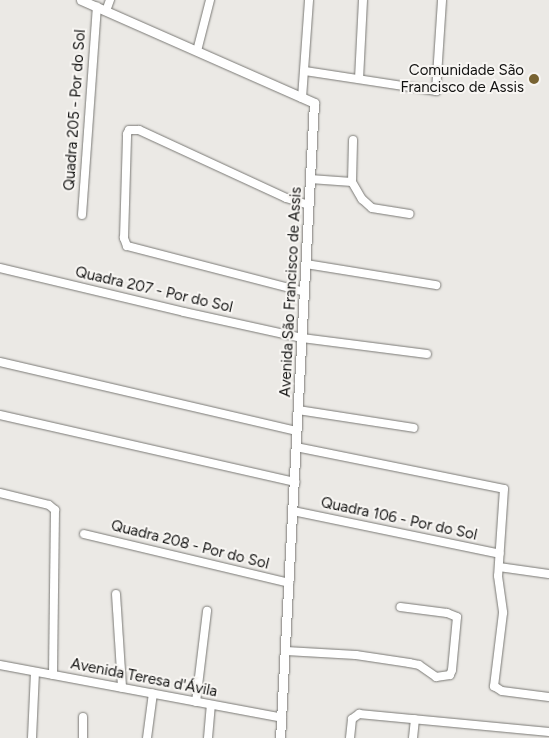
<!DOCTYPE html>
<html>
<head>
<meta charset="utf-8">
<style>
  body { margin:0 }
  #map { position:relative; width:549px; height:738px; overflow:hidden; background:#ebe9e5; font-family:Figtree,sans-serif }
  div>[style] { position:absolute }
  .roads { filter:drop-shadow(0 0 1px #7a7975) drop-shadow(0 0 1px #7a7975) }
  .minor>* { height:8px; margin:-4px; padding:0 4px; transform-origin:4px; border-radius:4px; background:#fff }
  .tertiary>* { height:9px; margin:-4.5px; padding:0 4.5px; transform-origin:4.5px; border-radius:4.5px; background:#fff }
  .dots>* { width:14px; height:14px; translate:-50% -50%; box-sizing:border-box; border:2px solid #f8f6f3; border-radius:50% }
  span { translate:-50% -50%; white-space:nowrap; text-align:center; line-height:1.15; -webkit-text-stroke:4px #f8f6f3; paint-order:stroke }
  .poi-label { font-size:15px; color:#121211 }
  .right { translate:-100% -50%; text-align:right }
  .street-label { font-size:15px; color:#121211 }
</style>
</head>
<body>
<div id="map">
  <div class="roads">
    <div class="minor">
      <div style="left:106px;top:11px;width:12px;rotate:-70deg"></div>
      <div style="left:197px;top:51px;width:53px;rotate:-75.7deg"></div>
      <div style="left:305px;top:71px;width:133px;rotate:8.7deg"></div>
      <div style="left:436px;top:91px;width:91px;rotate:-86.2deg"></div>
      <div style="left:359px;top:79px;width:79px;rotate:-87.1deg"></div>
      <div style="left:302px;top:98px;width:98px;rotate:-85.9deg"></div>
      <div style="left:310px;top:179px;width:42px;rotate:4.1deg"></div>
      <div style="left:352px;top:182px;width:20px;rotate:60deg"></div>
      <div style="left:362px;top:199px;width:13px;rotate:42deg"></div>
      <div style="left:372px;top:208px;width:38px;rotate:9deg"></div>
      <div style="left:352px;top:182px;width:42px;rotate:-88.6deg"></div>
      <div style="left:82px;top:215px;width:209px;rotate:-85.9deg"></div>
      <div style="left:306px;top:264px;width:132px;rotate:9.2deg"></div>
      <div style="left:0;top:268px;width:189px;rotate:13.4deg"></div>
      <div style="left:184px;top:312px;width:121px;rotate:12.4deg"></div>
      <div style="left:302px;top:338px;width:126px;rotate:7.3deg"></div>
      <div style="left:305px;top:292px;width:184px;rotate:-165.5deg"></div>
      <div style="left:127px;top:246px;width:9px;rotate:-111deg"></div>
      <div style="left:124px;top:238px;width:104px;rotate:-88.3deg"></div>
      <div style="left:127px;top:134px;width:4px;rotate:-63deg"></div>
      <div style="left:129px;top:130px;width:10px"></div>
      <div style="left:139px;top:130px;width:162px;rotate:24.8deg"></div>
      <div style="left:286px;top:198px;width:24px;rotate:17deg"></div>
      <div style="left:0;top:362px;width:305px;rotate:13.1deg"></div>
      <div style="left:298px;top:410px;width:117px;rotate:8.8deg"></div>
      <div style="left:0;top:415px;width:303px;rotate:12.8deg"></div>
      <div style="left:296px;top:447px;width:212px;rotate:11.4deg"></div>
      <div style="left:504px;top:489px;width:87px;rotate:93.9deg"></div>
      <div style="left:498px;top:576px;width:37px;rotate:82deg"></div>
      <div style="left:503px;top:613px;width:74px;rotate:97deg"></div>
      <div style="left:494px;top:686px;width:9px;rotate:32deg"></div>
      <div style="left:502px;top:691px;width:47px;rotate:7.3deg"></div>
      <div style="left:0;top:493px;width:50px;rotate:13.8deg"></div>
      <div style="left:49px;top:505px;width:8px;rotate:40deg"></div>
      <div style="left:55px;top:510px;width:165px;rotate:90.7deg"></div>
      <div style="left:293px;top:511px;width:211px;rotate:11.7deg"></div>
      <div style="left:84px;top:534px;width:211px;rotate:13.4deg"></div>
      <div style="left:499px;top:567px;width:50px;rotate:8deg"></div>
      <div style="left:116px;top:594px;width:94px;rotate:86.3deg"></div>
      <div style="left:286px;top:651px;width:70px;rotate:3.3deg"></div>
      <div style="left:356px;top:655px;width:54px;rotate:8.6deg"></div>
      <div style="left:409px;top:663px;width:10px;rotate:11deg"></div>
      <div style="left:419px;top:665px;width:21px;rotate:35deg"></div>
      <div style="left:436px;top:677px;width:14px;rotate:-8deg"></div>
      <div style="left:450px;top:675px;width:5px;rotate:-68deg"></div>
      <div style="left:452px;top:670px;width:53px;rotate:-84.6deg"></div>
      <div style="left:457px;top:617px;width:11px;rotate:-158deg"></div>
      <div style="left:447px;top:613px;width:47px;rotate:-172.7deg"></div>
      <div style="left:0;top:665px;width:287px;rotate:10.6deg"></div>
      <div style="left:196px;top:702px;width:92px;rotate:-83.1deg"></div>
      <div style="left:32px;top:738px;width:66px;rotate:-87.4deg"></div>
      <div style="left:83px;top:738px;width:21px;rotate:-90deg"></div>
      <div style="left:147px;top:738px;width:45px;rotate:-82.4deg"></div>
      <div style="left:208px;top:738px;width:33px;rotate:-85deg"></div>
      <div style="left:350px;top:738px;width:19px;rotate:-84deg"></div>
      <div style="left:352px;top:719px;width:9px;rotate:-36deg"></div>
      <div style="left:359px;top:714px;width:191px;rotate:5.4deg"></div>
      <div style="left:413px;top:738px;width:19px;rotate:-84deg"></div>
    </div>
    <div class="tertiary">
      <div style="left:81px;top:0;width:255px;rotate:23.8deg"></div>
      <div style="left:314px;top:103px;width:636px;rotate:93.06deg"></div>
    </div>
  </div>
  <div class="dots">
    <div style="left:534px;top:79px;background:#786332"></div>
  </div>
  <div class="poi-label">
    <span class="right" style="left:524px;top:79px">Comunidade São<br>Francisco de Assis</span>
  </div>
  <div class="street-label">
    <span style="left:75px;top:110px;rotate:-86deg">Quadra 205 - Por do Sol</span>
    <span style="left:154px;top:290px;rotate:13deg">Quadra 207 - Por do Sol</span>
    <span style="left:291px;top:292px;rotate:-87deg">Avenida São Francisco de Assis</span>
    <span style="left:399px;top:519px;rotate:12deg">Quadra 106 - Por do Sol</span>
    <span style="left:190px;top:545px;rotate:14deg">Quadra 208 - Por do Sol</span>
    <span style="left:144px;top:678px;rotate:11deg">Avenida Teresa d'Ávila</span>
  </div>
</div>
</body>
</html>
